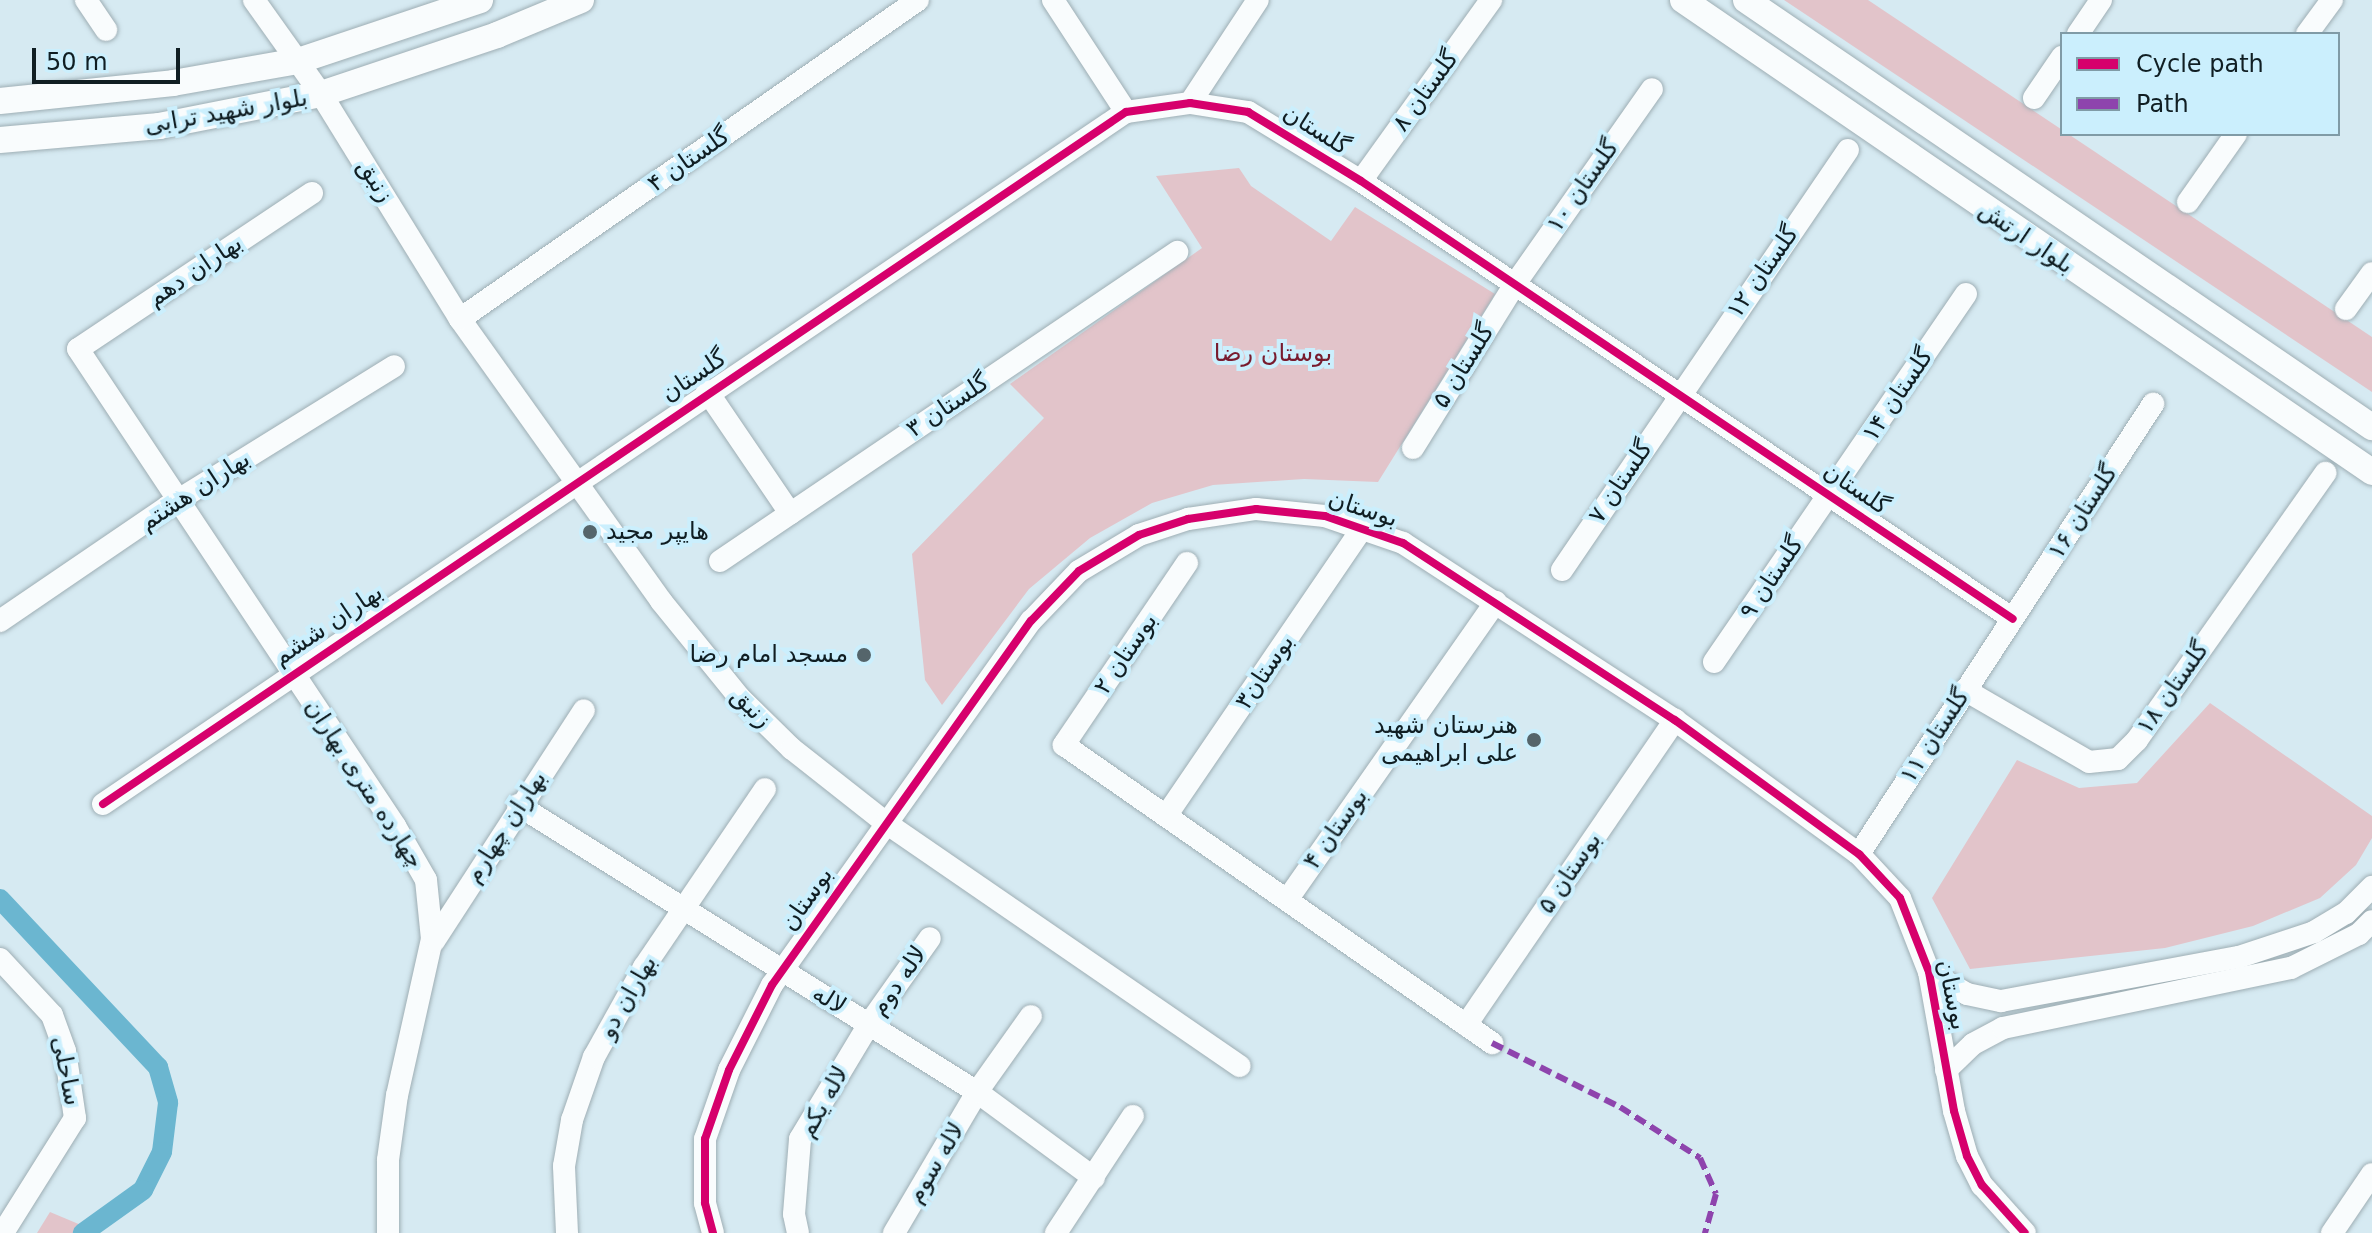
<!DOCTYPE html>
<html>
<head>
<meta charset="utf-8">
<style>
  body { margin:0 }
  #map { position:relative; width:2372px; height:1233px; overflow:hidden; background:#d6eaf2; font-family:"DejaVu Sans","Noto Sans Arabic",sans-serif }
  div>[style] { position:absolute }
  .green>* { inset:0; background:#e2c4ca }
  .canal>* { height:20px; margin:-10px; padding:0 10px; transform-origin:10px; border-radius:10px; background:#6bb6d0 }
  .roads { filter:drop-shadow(0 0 2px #9eaeb4) drop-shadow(0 0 2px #9eaeb4) }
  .minor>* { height:22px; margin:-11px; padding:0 11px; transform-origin:11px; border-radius:11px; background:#f9fcfd }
  .major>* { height:26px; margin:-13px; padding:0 13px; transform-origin:13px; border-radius:13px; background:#f9fcfd }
  .quiet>* { height:6px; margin-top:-3px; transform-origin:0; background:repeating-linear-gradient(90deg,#8e44ad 0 12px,transparent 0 18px) }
  .cycleway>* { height:8px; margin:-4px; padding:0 4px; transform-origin:4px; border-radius:4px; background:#d6006c }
  .dots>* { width:22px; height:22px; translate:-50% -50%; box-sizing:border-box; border:4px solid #cbeffd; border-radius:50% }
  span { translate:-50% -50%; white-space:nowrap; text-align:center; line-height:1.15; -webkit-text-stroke:8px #cbeffd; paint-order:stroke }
  .street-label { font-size:24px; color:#101e23 }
  .park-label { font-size:24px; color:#781b2e }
  .poi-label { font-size:24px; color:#101e23 }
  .left { translate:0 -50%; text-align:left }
  .right { translate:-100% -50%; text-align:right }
  .legend { position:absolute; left:2060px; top:32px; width:280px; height:104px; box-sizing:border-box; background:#cbeffd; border:2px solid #809ba6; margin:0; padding:10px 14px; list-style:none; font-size:24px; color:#101e23 }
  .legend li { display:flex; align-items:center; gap:16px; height:40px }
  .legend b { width:40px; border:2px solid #809ba6 }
  .scale { position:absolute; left:32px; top:48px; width:148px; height:36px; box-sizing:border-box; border:4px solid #101e23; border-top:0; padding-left:10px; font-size:24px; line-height:28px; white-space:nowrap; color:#101e23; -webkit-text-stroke:6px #cbeffd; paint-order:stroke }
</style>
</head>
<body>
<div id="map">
  <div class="green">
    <div style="clip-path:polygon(1784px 0,1868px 0,2372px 337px,2372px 392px)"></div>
    <div style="clip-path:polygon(1239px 168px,1251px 186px,1331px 241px,1355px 207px,1495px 294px,1378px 482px,1304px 479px,1213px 485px,1152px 503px,1090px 538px,1029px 589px,942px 705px,925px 680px,912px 554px,1044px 418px,1010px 384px,1202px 248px,1156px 176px)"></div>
    <div style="clip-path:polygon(2210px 703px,2372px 816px,2372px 838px,2356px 865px,2320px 898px,2253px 926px,2165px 948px,1970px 969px,1932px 898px,2017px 760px,2079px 788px,2137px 783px)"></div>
    <div style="clip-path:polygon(50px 1212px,100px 1233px,37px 1233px)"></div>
  </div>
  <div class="canal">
    <div style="left:0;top:899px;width:231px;rotate:46.8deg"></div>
    <div style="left:158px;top:1067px;width:37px;rotate:74deg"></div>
    <div style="left:168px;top:1103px;width:49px;rotate:97deg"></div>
    <div style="left:162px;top:1152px;width:42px;rotate:116.6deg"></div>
    <div style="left:143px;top:1190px;width:74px;rotate:144.4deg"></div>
  </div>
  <div class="roads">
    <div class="minor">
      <div style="left:86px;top:0;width:36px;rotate:56deg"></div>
      <div style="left:254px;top:0;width:115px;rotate:54.5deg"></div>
      <div style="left:321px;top:94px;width:264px;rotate:58.3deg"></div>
      <div style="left:460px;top:319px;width:346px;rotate:54.5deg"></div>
      <div style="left:661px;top:601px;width:124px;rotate:50.9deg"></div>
      <div style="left:739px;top:697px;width:74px;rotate:44.5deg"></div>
      <div style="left:792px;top:749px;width:120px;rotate:38.2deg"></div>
      <div style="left:886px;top:823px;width:429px;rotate:34.5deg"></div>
      <div style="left:1053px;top:0;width:134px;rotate:56.9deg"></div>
      <div style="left:2078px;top:34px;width:41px;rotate:-55.9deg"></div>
      <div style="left:2307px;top:34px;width:42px;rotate:-53.7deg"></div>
      <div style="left:2034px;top:98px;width:50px;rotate:-55.7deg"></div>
      <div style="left:1190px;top:103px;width:123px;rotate:-56.6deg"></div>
      <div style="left:1361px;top:181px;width:223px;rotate:-54.3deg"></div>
      <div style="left:312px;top:193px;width:281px;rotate:146.3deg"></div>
      <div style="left:78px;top:349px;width:573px;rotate:56.39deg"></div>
      <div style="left:395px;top:826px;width:62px;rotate:60.1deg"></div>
      <div style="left:426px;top:880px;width:59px;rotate:84.2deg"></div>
      <div style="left:432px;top:939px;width:160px;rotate:102.6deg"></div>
      <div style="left:397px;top:1095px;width:66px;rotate:97.9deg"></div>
      <div style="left:388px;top:1160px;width:73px;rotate:90deg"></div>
      <div style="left:2188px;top:202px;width:83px;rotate:-54.8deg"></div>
      <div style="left:2346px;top:309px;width:44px;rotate:-54.2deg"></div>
      <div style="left:460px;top:319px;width:558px;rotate:-34.86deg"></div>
      <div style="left:707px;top:391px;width:148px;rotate:55.8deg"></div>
      <div style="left:1413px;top:448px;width:193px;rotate:-58.1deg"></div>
      <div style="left:1515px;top:284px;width:238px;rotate:-54.9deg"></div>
      <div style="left:720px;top:561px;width:552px;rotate:-34.06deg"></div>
      <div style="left:1187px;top:563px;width:220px;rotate:124.1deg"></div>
      <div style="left:1064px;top:745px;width:522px;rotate:34.85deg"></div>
      <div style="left:1562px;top:570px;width:508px;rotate:-55.75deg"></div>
      <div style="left:0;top:621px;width:202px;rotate:-34.3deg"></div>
      <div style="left:167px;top:507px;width:267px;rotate:-31.8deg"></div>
      <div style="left:1714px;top:662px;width:446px;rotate:-55.6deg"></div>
      <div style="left:1965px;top:690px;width:143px;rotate:30.1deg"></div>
      <div style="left:2089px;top:762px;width:29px;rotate:-6deg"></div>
      <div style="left:2118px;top:759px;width:27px;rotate:-45deg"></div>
      <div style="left:2137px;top:740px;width:327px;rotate:-54.8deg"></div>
      <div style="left:103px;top:804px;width:1235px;rotate:-34.08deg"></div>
      <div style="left:1126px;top:112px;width:65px;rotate:-8deg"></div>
      <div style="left:1190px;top:103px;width:59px;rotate:8.8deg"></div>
      <div style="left:1248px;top:112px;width:132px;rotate:31.4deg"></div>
      <div style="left:1361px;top:181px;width:785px;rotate:33.89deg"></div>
      <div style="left:518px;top:805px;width:541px;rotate:32.02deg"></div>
      <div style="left:977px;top:1092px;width:145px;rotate:36.3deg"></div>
      <div style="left:1166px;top:816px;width:350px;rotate:-55.7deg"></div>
      <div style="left:1859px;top:854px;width:538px;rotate:-56.84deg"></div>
      <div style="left:1287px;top:900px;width:364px;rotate:-55deg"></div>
      <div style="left:434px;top:941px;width:275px;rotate:-57deg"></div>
      <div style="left:0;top:959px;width:76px;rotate:47.1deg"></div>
      <div style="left:52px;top:1015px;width:38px;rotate:70deg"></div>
      <div style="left:65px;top:1051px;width:68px;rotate:81.5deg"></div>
      <div style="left:75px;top:1118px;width:136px;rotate:122.1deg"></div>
      <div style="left:1929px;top:972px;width:44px;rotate:30.1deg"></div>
      <div style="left:1967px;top:994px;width:35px;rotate:12deg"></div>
      <div style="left:2001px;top:1001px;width:242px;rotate:-10.5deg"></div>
      <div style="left:2239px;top:957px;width:79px;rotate:-18.4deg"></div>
      <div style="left:2314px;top:932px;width:37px;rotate:-31deg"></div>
      <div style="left:2346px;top:913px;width:37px;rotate:-45deg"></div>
      <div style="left:1466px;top:1025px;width:370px;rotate:-55.6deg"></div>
      <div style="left:1946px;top:1070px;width:37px;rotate:-44deg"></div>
      <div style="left:1973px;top:1044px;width:34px;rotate:-28deg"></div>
      <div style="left:2003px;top:1028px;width:294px;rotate:-11.8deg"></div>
      <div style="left:2291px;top:968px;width:76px;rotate:-26.6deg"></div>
      <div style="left:2359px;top:934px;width:18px;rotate:-45deg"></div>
      <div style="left:567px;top:1233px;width:67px;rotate:-92.6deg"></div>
      <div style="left:564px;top:1166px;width:47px;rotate:-80.1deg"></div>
      <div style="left:572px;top:1120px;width:67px;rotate:-70.8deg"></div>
      <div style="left:594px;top:1057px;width:103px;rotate:-60.9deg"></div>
      <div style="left:644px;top:967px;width:215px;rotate:-55.8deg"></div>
      <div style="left:713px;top:1233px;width:31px;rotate:-105deg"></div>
      <div style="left:705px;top:1203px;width:64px;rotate:-90deg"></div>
      <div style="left:705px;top:1139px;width:73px;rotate:-70.8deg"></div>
      <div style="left:729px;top:1070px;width:95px;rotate:-63.2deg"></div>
      <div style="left:772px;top:985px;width:447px;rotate:-54.6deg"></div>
      <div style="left:1031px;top:621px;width:69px;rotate:-46.2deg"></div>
      <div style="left:1079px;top:571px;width:70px;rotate:-31deg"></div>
      <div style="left:1139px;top:535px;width:52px;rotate:-18.1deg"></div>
      <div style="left:1188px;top:519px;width:69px;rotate:-8.4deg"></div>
      <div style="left:1256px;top:509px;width:69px;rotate:5.8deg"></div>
      <div style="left:1325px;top:516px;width:83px;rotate:19.1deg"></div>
      <div style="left:1403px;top:543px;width:325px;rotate:33.1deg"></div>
      <div style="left:1675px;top:720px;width:228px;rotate:36.1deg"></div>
      <div style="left:1859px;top:854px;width:60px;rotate:47deg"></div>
      <div style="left:1900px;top:898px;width:79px;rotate:68.6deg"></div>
      <div style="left:1929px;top:972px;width:141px;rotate:79.8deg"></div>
      <div style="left:1954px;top:1111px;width:47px;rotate:73.9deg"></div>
      <div style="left:1967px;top:1156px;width:33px;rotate:63deg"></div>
      <div style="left:1982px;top:1185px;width:64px;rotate:48.1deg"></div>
      <div style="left:798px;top:1233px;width:19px;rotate:-102deg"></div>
      <div style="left:794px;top:1214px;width:75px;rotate:-85.4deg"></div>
      <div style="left:800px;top:1139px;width:134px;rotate:-59deg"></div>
      <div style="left:869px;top:1024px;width:105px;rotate:-54.7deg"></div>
      <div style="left:894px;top:1233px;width:164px;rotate:-59.5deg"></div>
      <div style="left:977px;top:1092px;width:93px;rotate:-54.6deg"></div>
      <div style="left:1056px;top:1233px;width:140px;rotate:-56.7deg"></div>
      <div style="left:2332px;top:1233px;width:71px;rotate:-55.9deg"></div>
    </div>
    <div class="major">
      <div style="left:1683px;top:0;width:835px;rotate:34.41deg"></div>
      <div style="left:1746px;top:0;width:758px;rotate:34.3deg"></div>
      <div style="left:0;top:101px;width:174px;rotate:-5.9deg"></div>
      <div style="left:173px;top:83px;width:127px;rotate:-10deg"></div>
      <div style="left:298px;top:61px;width:192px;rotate:-18.5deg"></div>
      <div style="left:0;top:140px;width:160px;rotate:-5deg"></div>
      <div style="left:159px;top:126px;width:165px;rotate:-11.2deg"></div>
      <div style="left:321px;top:94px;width:186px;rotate:-18.5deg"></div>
      <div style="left:497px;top:35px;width:91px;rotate:-22.6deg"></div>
    </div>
  </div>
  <div class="quiet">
    <div style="left:1492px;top:1043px;width:143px;rotate:26.6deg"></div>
    <div style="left:1620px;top:1107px;width:95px;rotate:32.5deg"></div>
    <div style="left:1700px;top:1158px;width:39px;rotate:66deg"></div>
    <div style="left:1716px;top:1194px;width:41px;rotate:105.8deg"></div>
  </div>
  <div class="cycleway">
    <div style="left:103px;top:804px;width:1235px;rotate:-34.08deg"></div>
    <div style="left:1126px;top:112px;width:65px;rotate:-8deg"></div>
    <div style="left:1190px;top:103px;width:59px;rotate:8.8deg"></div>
    <div style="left:1248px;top:112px;width:132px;rotate:31.4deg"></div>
    <div style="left:1361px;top:181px;width:785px;rotate:33.89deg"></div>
    <div style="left:713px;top:1233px;width:31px;rotate:-105deg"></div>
    <div style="left:705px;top:1203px;width:64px;rotate:-90deg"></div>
    <div style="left:705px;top:1139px;width:73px;rotate:-70.8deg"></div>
    <div style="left:729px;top:1070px;width:95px;rotate:-63.2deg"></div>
    <div style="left:772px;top:985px;width:447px;rotate:-54.6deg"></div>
    <div style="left:1031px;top:621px;width:69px;rotate:-46.2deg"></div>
    <div style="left:1079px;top:571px;width:70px;rotate:-31deg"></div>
    <div style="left:1139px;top:535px;width:52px;rotate:-18.1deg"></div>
    <div style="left:1188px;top:519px;width:69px;rotate:-8.4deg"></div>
    <div style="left:1256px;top:509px;width:69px;rotate:5.8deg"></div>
    <div style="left:1325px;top:516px;width:83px;rotate:19.1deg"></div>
    <div style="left:1403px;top:543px;width:325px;rotate:33.1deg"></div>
    <div style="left:1675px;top:720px;width:228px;rotate:36.1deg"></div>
    <div style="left:1859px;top:854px;width:60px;rotate:47deg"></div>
    <div style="left:1900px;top:898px;width:79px;rotate:68.6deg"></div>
    <div style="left:1929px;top:972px;width:141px;rotate:79.8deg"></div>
    <div style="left:1954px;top:1111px;width:47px;rotate:73.9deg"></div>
    <div style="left:1967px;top:1156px;width:33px;rotate:63deg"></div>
    <div style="left:1982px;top:1185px;width:64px;rotate:48.1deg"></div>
  </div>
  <div class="dots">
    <div style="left:590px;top:532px;background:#55656b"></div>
    <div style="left:864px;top:655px;background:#55656b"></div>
    <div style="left:1534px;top:740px;background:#55656b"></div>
  </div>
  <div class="street-label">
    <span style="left:1426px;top:91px;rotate:-54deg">گلستان ۸</span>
    <span style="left:226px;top:112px;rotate:-10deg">بلوار شهید ترابی</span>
    <span style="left:1316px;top:130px;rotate:32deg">گلستان</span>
    <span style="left:689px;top:160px;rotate:-35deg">گلستان ۴</span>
    <span style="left:375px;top:181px;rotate:58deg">زنبق</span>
    <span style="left:1583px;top:186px;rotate:-55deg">گلستان ۱۰</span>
    <span style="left:2026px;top:238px;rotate:34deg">بلوار ارتش</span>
    <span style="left:195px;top:271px;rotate:-34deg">بهاران دهم</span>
    <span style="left:1763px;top:272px;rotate:-55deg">گلستان ۱۲</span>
    <span style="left:1464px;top:366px;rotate:-58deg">گلستان ۵</span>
    <span style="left:694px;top:376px;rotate:-34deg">گلستان</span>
    <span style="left:1898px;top:395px;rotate:-56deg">گلستان ۱۴</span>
    <span style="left:948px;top:406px;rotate:-34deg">گلستان ۳</span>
    <span style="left:1621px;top:482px;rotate:-56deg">گلستان ۷</span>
    <span style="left:1856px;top:489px;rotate:34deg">گلستان</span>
    <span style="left:195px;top:491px;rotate:-33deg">بهاران هشتم</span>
    <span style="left:1363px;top:509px;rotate:18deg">بوستان</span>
    <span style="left:2083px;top:512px;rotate:-57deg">گلستان ۱۶</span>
    <span style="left:1772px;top:578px;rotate:-56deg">گلستان ۹</span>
    <span style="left:328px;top:625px;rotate:-34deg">بهاران ششم</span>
    <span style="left:1126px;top:654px;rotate:-56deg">بوستان ۲</span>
    <span style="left:1265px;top:672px;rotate:-56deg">بوستان۳</span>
    <span style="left:2173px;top:688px;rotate:-55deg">گلستان ۱۸</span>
    <span style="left:751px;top:708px;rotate:45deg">زنبق</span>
    <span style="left:1935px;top:736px;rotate:-57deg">گلستان ۱۱</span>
    <span style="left:364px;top:784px;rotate:57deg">چهارده متری بهاران</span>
    <span style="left:506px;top:827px;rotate:-57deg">بهاران چهارم</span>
    <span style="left:1336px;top:829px;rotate:-55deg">بوستان ۴</span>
    <span style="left:1570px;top:873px;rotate:-56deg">بوستان ۵</span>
    <span style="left:807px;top:899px;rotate:-55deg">بوستان</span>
    <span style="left:899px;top:981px;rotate:-55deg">لاله دوم</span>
    <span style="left:1952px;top:995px;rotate:78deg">بوستان</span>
    <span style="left:628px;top:997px;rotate:-60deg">بهاران دو</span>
    <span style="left:829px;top:1000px;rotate:32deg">لاله</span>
    <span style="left:66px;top:1071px;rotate:79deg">ساحلی</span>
    <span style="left:824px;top:1102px;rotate:-61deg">لاله یکم</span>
    <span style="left:936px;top:1163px;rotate:-59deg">لاله سوم</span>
  </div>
  <div class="park-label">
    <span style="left:1273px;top:354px">بوستان رضا</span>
  </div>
  <div class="poi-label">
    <span class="left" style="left:606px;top:532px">هایپر مجید</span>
    <span class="right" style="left:848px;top:655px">مسجد امام رضا</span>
    <span class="right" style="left:1518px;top:740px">هنرستان شهید<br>علی ابراهیمی</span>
  </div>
  <ul class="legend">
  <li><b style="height:10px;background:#d6006c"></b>Cycle path</li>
  <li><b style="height:10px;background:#8e44ad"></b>Path</li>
  </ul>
  <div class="scale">50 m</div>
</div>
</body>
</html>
